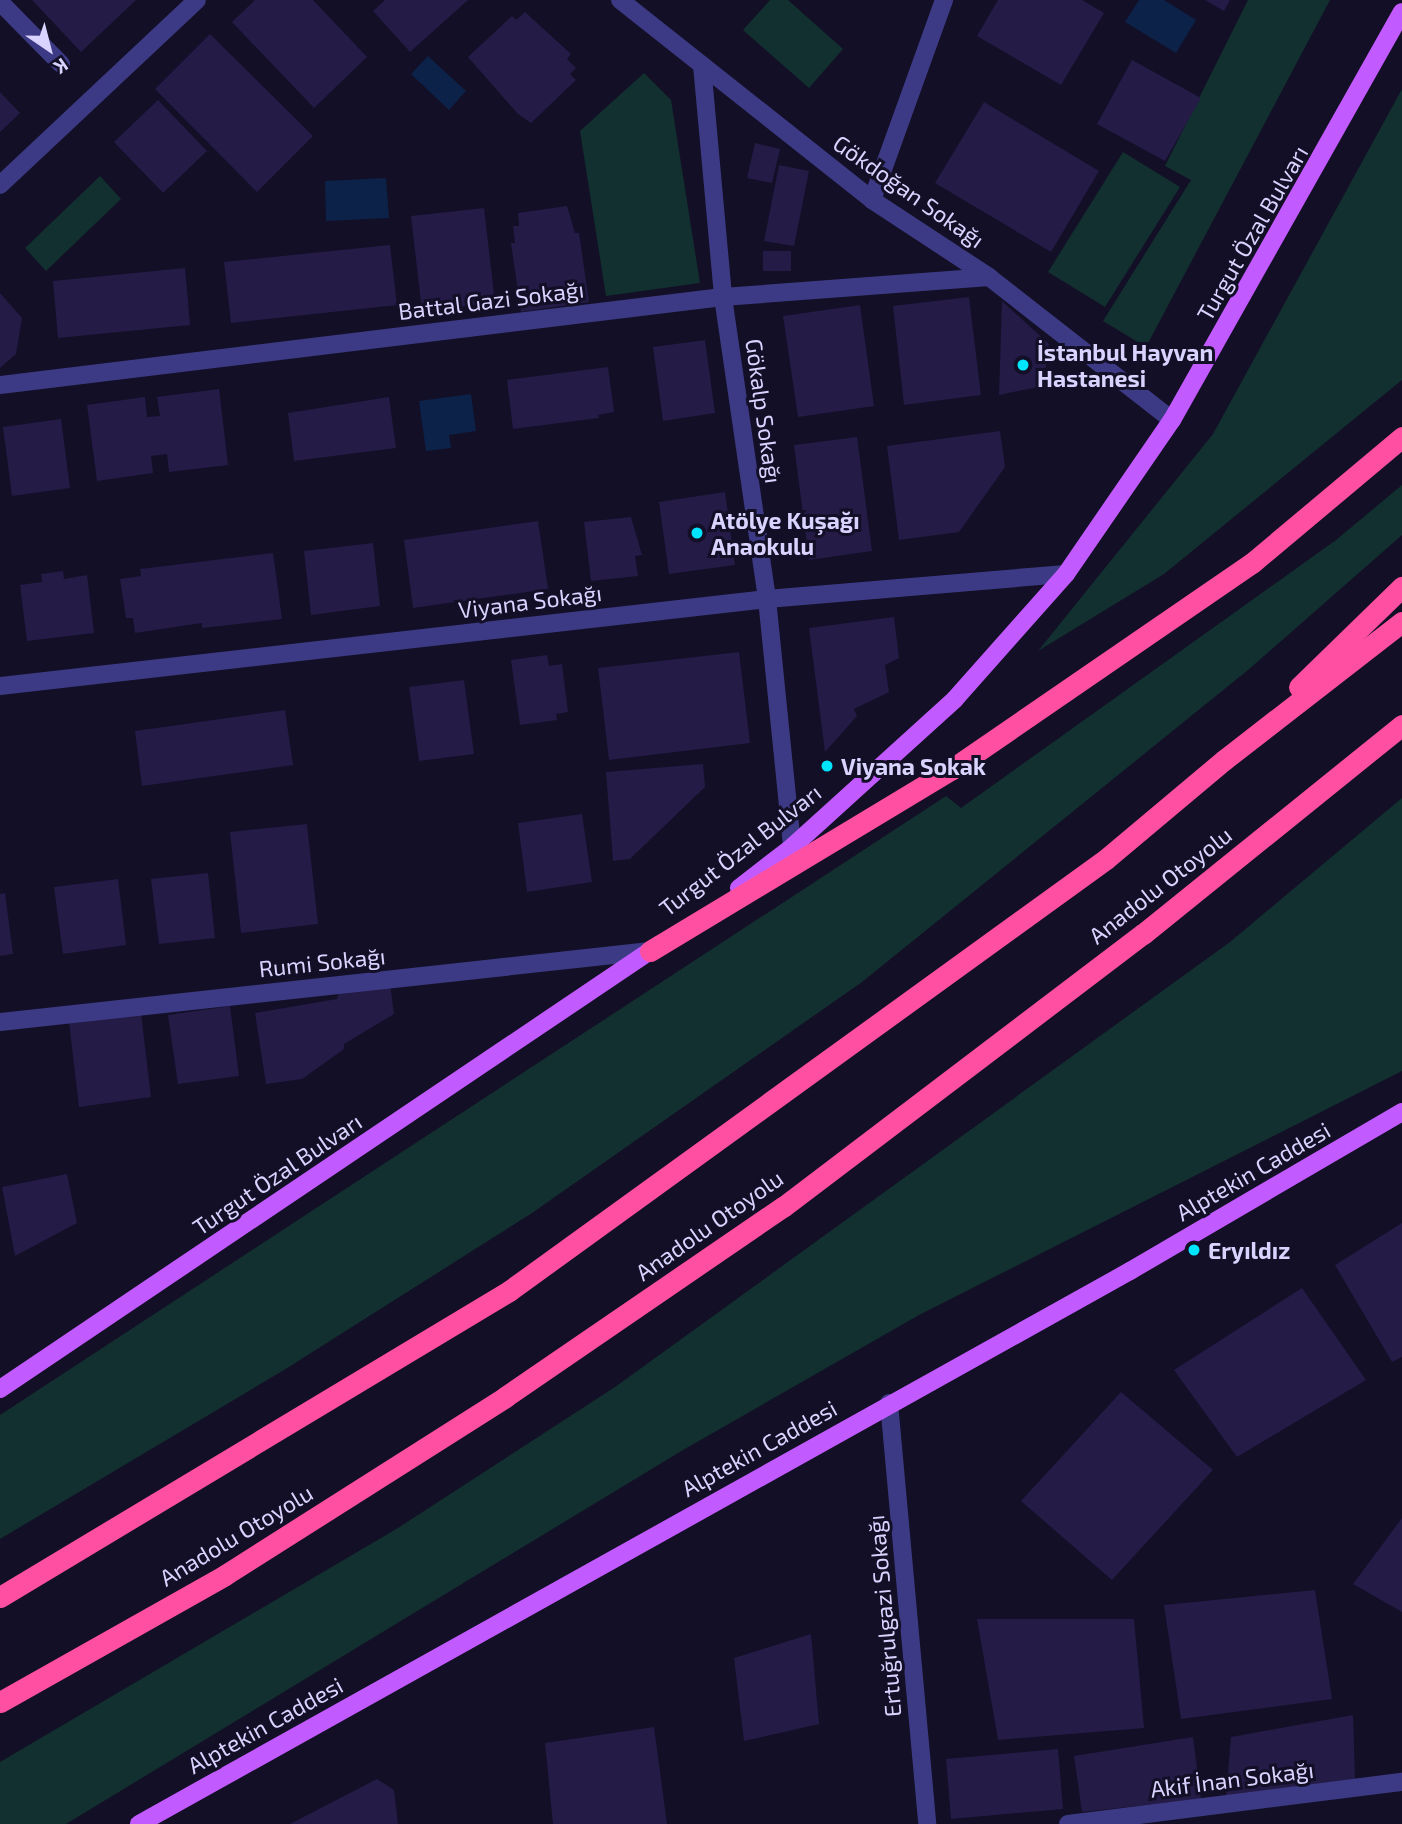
<!DOCTYPE html>
<html>
<head>
<meta charset="utf-8">
<style>
  body { margin:0 }
  #map { position:relative; width:1402px; height:1824px; overflow:hidden; background:#130f26; font-family:"Exo 2",sans-serif }
  div>[style] { position:absolute }
  .green>* { inset:0; background:#12302f }
  .water>* { inset:0; background:#0c2248 }
  .building>* { inset:0; background:#241b47 }
  .minor>* { height:18px; margin:-9px; padding:0 9px; transform-origin:9px; border-radius:9px; background:#3d3a85 }
  .major>* { height:18px; margin:-9px; padding:0 9px; transform-origin:9px; border-radius:9px; background:#c25bff }
  .highway>* { height:21px; margin:-10.5px; padding:0 10.5px; transform-origin:10.5px; border-radius:10.5px; background:#ff4fa3 }
  .dots>* { width:19px; height:19px; translate:-50% -50%; box-sizing:border-box; border:4px solid #130f26; border-radius:50% }
  span { translate:-50% -50%; white-space:nowrap; text-align:center; line-height:1.15; -webkit-text-stroke:6px #130f26; paint-order:stroke }
  .street-label { font-size:23px; color:#d9d4ff }
  .poi-label { font-size:23px; color:#d9d4ff; font-weight:700 }
  .left { translate:0 -50%; text-align:left }
  .north { position:absolute; left:14px; top:14px; width:70px; height:70px; -webkit-text-stroke:5px #130f26; paint-order:stroke; rotate:145deg; font-size:19px; font-weight:700; line-height:28px; text-align:center; color:#d9d4ff }
  .north::after { content:''; display:block; margin:auto; width:24px; height:32px; background:#d9d4ff; clip-path:polygon(50% 0,100% 100%,50% 72%,0 100%) }
</style>
</head>
<body>
<div id="map">
  <div class="green">
    <div style="clip-path:polygon(770px 0,788px 0,843px 49px,809px 88px,743px 30px)"></div>
    <div style="clip-path:polygon(1248px 0,1330px 0,1146px 347px,1103px 321px,1191px 180px,1165px 166px)"></div>
    <div style="clip-path:polygon(644px 73px,671px 100px,700px 283px,606px 296px,580px 131px)"></div>
    <div style="clip-path:polygon(1402px 89px,1402px 380px,1164px 574px,1038px 651px,1213px 434px)"></div>
    <div style="clip-path:polygon(1123px 152px,1180px 187px,1105px 307px,1048px 272px)"></div>
    <div style="clip-path:polygon(100px 176px,121px 199px,46px 271px,25px 248px)"></div>
    <div style="clip-path:polygon(1402px 485px,1402px 535px,1248px 670px,862px 982px,532px 1213px,284px 1370px,0 1539px,0 1415px,946px 796px,961px 808px,1336px 540px)"></div>
    <div style="clip-path:polygon(1402px 798px,1402px 1071px,919px 1315px,683px 1450px,66px 1824px,0 1824px,0 1762px,398px 1528px,615px 1387px,1230px 942px)"></div>
  </div>
  <div class="water">
    <div style="clip-path:polygon(1139px 0,1164px 0,1196px 20px,1176px 53px,1125px 22px)"></div>
    <div style="clip-path:polygon(428px 56px,466px 91px,449px 110px,411px 74px)"></div>
    <div style="clip-path:polygon(386px 178px,389px 218px,326px 221px,325px 181px)"></div>
    <div style="clip-path:polygon(471px 394px,476px 431px,449px 435px,451px 448px,426px 451px,419px 401px)"></div>
  </div>
  <div class="building">
    <div style="clip-path:polygon(32px 0,136px 0,81px 52px)"></div>
    <div style="clip-path:polygon(255px 0,313px 0,367px 57px,314px 108px,232px 22px)"></div>
    <div style="clip-path:polygon(385px 0,468px 0,410px 52px,373px 11px)"></div>
    <div style="clip-path:polygon(998px 0,1082px 0,1104px 13px,1061px 85px,977px 36px)"></div>
    <div style="clip-path:polygon(1205px 0,1230px 0,1224px 11px)"></div>
    <div style="clip-path:polygon(525px 12px,571px 54px,567px 59px,576px 68px,570px 74px,576px 80px,531px 123px,518px 114px,468px 57px,512px 16px,516px 20px)"></div>
    <div style="clip-path:polygon(210px 34px,313px 136px,257px 192px,155px 89px)"></div>
    <div style="clip-path:polygon(1132px 60px,1201px 98px,1165px 161px,1097px 124px)"></div>
    <div style="clip-path:polygon(0 92px,20px 113px,0 132px)"></div>
    <div style="clip-path:polygon(158px 100px,207px 151px,163px 193px,114px 142px)"></div>
    <div style="clip-path:polygon(984px 102px,1099px 171px,1051px 252px,935px 183px)"></div>
    <div style="clip-path:polygon(755px 143px,780px 149px,772px 183px,747px 178px)"></div>
    <div style="clip-path:polygon(779px 165px,809px 171px,794px 246px,764px 241px)"></div>
    <div style="clip-path:polygon(567px 206px,575px 233px,579px 233px,589px 302px,521px 312px,511px 243px,515px 243px,513px 226px,519px 226px,518px 213px)"></div>
    <div style="clip-path:polygon(484px 208px,495px 303px,422px 311px,411px 216px)"></div>
    <div style="clip-path:polygon(390px 245px,397px 305px,231px 323px,224px 262px)"></div>
    <div style="clip-path:polygon(763px 251px,791px 251px,791px 271px,763px 271px)"></div>
    <div style="clip-path:polygon(185px 268px,190px 325px,58px 338px,53px 281px)"></div>
    <div style="clip-path:polygon(0 293px,22px 318px,16px 354px,0 368px)"></div>
    <div style="clip-path:polygon(969px 297px,981px 395px,904px 405px,893px 306px)"></div>
    <div style="clip-path:polygon(1002px 301px,1049px 344px,1043px 386px,999px 395px)"></div>
    <div style="clip-path:polygon(860px 305px,874px 406px,798px 417px,783px 316px)"></div>
    <div style="clip-path:polygon(705px 340px,715px 413px,663px 421px,653px 347px)"></div>
    <div style="clip-path:polygon(608px 367px,614px 412px,598px 415px,599px 418px,513px 429px,507px 380px)"></div>
    <div style="clip-path:polygon(219px 389px,228px 465px,169px 472px,167px 454px,151px 456px,153px 473px,97px 481px,87px 405px,145px 397px,147px 417px,160px 416px,157px 397px)"></div>
    <div style="clip-path:polygon(389px 397px,396px 448px,294px 461px,288px 413px)"></div>
    <div style="clip-path:polygon(61px 419px,70px 488px,12px 496px,3px 427px)"></div>
    <div style="clip-path:polygon(1000px 431px,1005px 467px,959px 532px,899px 540px,887px 446px)"></div>
    <div style="clip-path:polygon(857px 437px,872px 551px,809px 560px,794px 445px)"></div>
    <div style="clip-path:polygon(725px 492px,735px 565px,669px 574px,659px 502px)"></div>
    <div style="clip-path:polygon(631px 517px,642px 555px,635px 556px,638px 576px,591px 581px,584px 522px)"></div>
    <div style="clip-path:polygon(538px 521px,548px 589px,413px 608px,404px 540px)"></div>
    <div style="clip-path:polygon(373px 543px,380px 606px,311px 615px,304px 551px)"></div>
    <div style="clip-path:polygon(273px 553px,282px 619px,202px 628px,202px 623px,135px 633px,133px 618px,126px 618px,120px 579px,141px 576px,140px 569px)"></div>
    <div style="clip-path:polygon(63px 571px,64px 579px,87px 575px,94px 633px,27px 641px,20px 585px,42px 582px,41px 574px)"></div>
    <div style="clip-path:polygon(894px 617px,899px 658px,885px 665px,889px 692px,854px 709px,857px 716px,825px 752px,809px 628px)"></div>
    <div style="clip-path:polygon(739px 652px,750px 743px,609px 760px,598px 668px)"></div>
    <div style="clip-path:polygon(547px 655px,549px 666px,562px 664px,568px 712px,556px 714px,557px 720px,520px 725px,511px 660px)"></div>
    <div style="clip-path:polygon(464px 680px,474px 754px,419px 761px,409px 687px)"></div>
    <div style="clip-path:polygon(285px 710px,293px 765px,142px 786px,135px 731px)"></div>
    <div style="clip-path:polygon(703px 764px,705px 787px,630px 859px,613px 861px,606px 772px)"></div>
    <div style="clip-path:polygon(582px 814px,592px 882px,527px 892px,518px 823px)"></div>
    <div style="clip-path:polygon(307px 824px,318px 924px,241px 933px,230px 832px)"></div>
    <div style="clip-path:polygon(208px 873px,215px 938px,159px 944px,151px 879px)"></div>
    <div style="clip-path:polygon(118px 879px,126px 945px,63px 954px,54px 887px)"></div>
    <div style="clip-path:polygon(5px 893px,13px 954px,0 956px,0 894px)"></div>
    <div style="clip-path:polygon(390px 984px,394px 1014px,344px 1044px,344px 1049px,302px 1079px,266px 1084px,255px 1013px,337px 999px,339px 991px)"></div>
    <div style="clip-path:polygon(230px 1006px,239px 1076px,178px 1084px,168px 1015px)"></div>
    <div style="clip-path:polygon(141px 1013px,151px 1097px,79px 1107px,69px 1022px)"></div>
    <div style="clip-path:polygon(67px 1174px,77px 1223px,15px 1256px,2px 1187px)"></div>
    <div style="clip-path:polygon(1402px 1223px,1402px 1357px,1392px 1362px,1335px 1265px)"></div>
    <div style="clip-path:polygon(1302px 1288px,1366px 1380px,1237px 1457px,1174px 1370px)"></div>
    <div style="clip-path:polygon(1121px 1392px,1213px 1470px,1112px 1580px,1021px 1501px)"></div>
    <div style="clip-path:polygon(1402px 1518px,1402px 1612px,1353px 1584px)"></div>
    <div style="clip-path:polygon(1315px 1590px,1332px 1699px,1181px 1719px,1164px 1605px)"></div>
    <div style="clip-path:polygon(977px 1619px,1134px 1619px,1144px 1728px,998px 1740px)"></div>
    <div style="clip-path:polygon(811px 1634px,819px 1724px,744px 1741px,734px 1658px)"></div>
    <div style="clip-path:polygon(1353px 1715px,1355px 1779px,1226px 1797px,1231px 1737px)"></div>
    <div style="clip-path:polygon(654px 1727px,667px 1824px,553px 1824px,545px 1743px)"></div>
    <div style="clip-path:polygon(1193px 1737px,1201px 1799px,1082px 1812px,1074px 1756px)"></div>
    <div style="clip-path:polygon(1058px 1749px,1063px 1809px,951px 1819px,946px 1759px)"></div>
    <div style="clip-path:polygon(377px 1779px,394px 1790px,398px 1824px,290px 1824px)"></div>
  </div>
  <div class="minor">
    <div style="left:620px;top:0;width:322px;rotate:38.4deg"></div>
    <div style="left:872px;top:200px;width:140px;rotate:33.3deg"></div>
    <div style="left:989px;top:277px;width:232px;rotate:38deg"></div>
    <div style="left:0;top:2px;width:87px;rotate:45.5deg"></div>
    <div style="left:702px;top:65px;width:233px;rotate:84.8deg"></div>
    <div style="left:723px;top:297px;width:305px;rotate:81.7deg"></div>
    <div style="left:767px;top:599px;width:249px;rotate:84.2deg"></div>
    <div style="left:0;top:185px;width:270px;rotate:-43.2deg"></div>
    <div style="left:872px;top:200px;width:213px;rotate:-70.2deg"></div>
    <div style="left:0;top:385px;width:728px;rotate:-6.94deg"></div>
    <div style="left:723px;top:297px;width:267px;rotate:-4.3deg"></div>
    <div style="left:0;top:686px;width:772px;rotate:-6.47deg"></div>
    <div style="left:767px;top:599px;width:300px;rotate:-4.8deg"></div>
    <div style="left:0;top:1022px;width:654px;rotate:-6.23deg"></div>
    <div style="left:889px;top:1403px;width:423px;rotate:84.8deg"></div>
    <div style="left:1068px;top:1824px;width:337px;rotate:-7.2deg"></div>
  </div>
  <div class="major">
    <div style="left:739px;top:888px;width:67px;rotate:-37.7deg"></div>
    <div style="left:792px;top:847px;width:220px;rotate:-42.2deg"></div>
    <div style="left:955px;top:699px;width:167px;rotate:-48.4deg"></div>
    <div style="left:1066px;top:574px;width:187px;rotate:-55.5deg"></div>
    <div style="left:1172px;top:420px;width:468px;rotate:-60.6deg"></div>
    <div style="left:0;top:1389px;width:795px;rotate:-33.97deg"></div>
    <div style="left:139px;top:1824px;width:1135px;rotate:-29.16deg"></div>
    <div style="left:1130px;top:1271px;width:315px;rotate:-30.3deg"></div>
  </div>
  <div class="highway">
    <div style="left:1299px;top:687px;width:144px;rotate:-44.2deg"></div>
    <div style="left:650px;top:951px;width:353px;rotate:-31.1deg"></div>
    <div style="left:952px;top:769px;width:364px;rotate:-34.5deg"></div>
    <div style="left:1252px;top:563px;width:196px;rotate:-40deg"></div>
    <div style="left:0;top:1597px;width:594px;rotate:-31.01deg"></div>
    <div style="left:509px;top:1291px;width:737px;rotate:-35.89deg"></div>
    <div style="left:1106px;top:859px;width:154px;rotate:-40deg"></div>
    <div style="left:1224px;top:760px;width:225px;rotate:-37.8deg"></div>
    <div style="left:0;top:1702px;width:258px;rotate:-29.4deg"></div>
    <div style="left:225px;top:1575px;width:332px;rotate:-32.4deg"></div>
    <div style="left:505px;top:1397px;width:337px;rotate:-34.4deg"></div>
    <div style="left:783px;top:1207px;width:452px;rotate:-37.2deg"></div>
    <div style="left:1143px;top:934px;width:333px;rotate:-38.9deg"></div>
  </div>
  <div class="dots">
    <div style="left:1023px;top:365px;background:#00e5ff"></div>
    <div style="left:697px;top:533px;background:#00e5ff"></div>
    <div style="left:827px;top:766px;background:#00e5ff"></div>
    <div style="left:1194px;top:1250px;background:#00e5ff"></div>
  </div>
  <div class="street-label">
    <span style="left:909px;top:191px;rotate:35deg">Gökdoğan Sokağı</span>
    <span style="left:1252px;top:233px;rotate:-60deg">Turgut Özal Bulvarı</span>
    <span style="left:491px;top:300px;rotate:-7deg">Battal Gazi Sokağı</span>
    <span style="left:764px;top:411px;rotate:82deg">Gökalp Sokağı</span>
    <span style="left:530px;top:601px;rotate:-7deg">Viyana Sokağı</span>
    <span style="left:740px;top:850px;rotate:-38deg">Turgut Özal Bulvarı</span>
    <span style="left:1160px;top:885px;rotate:-38deg">Anadolu Otoyolu</span>
    <span style="left:322px;top:962px;rotate:-6deg">Rumi Sokağı</span>
    <span style="left:1253px;top:1171px;rotate:-30deg">Alptekin Caddesi</span>
    <span style="left:277px;top:1174px;rotate:-34deg">Turgut Özal Bulvarı</span>
    <span style="left:709px;top:1225px;rotate:-35deg">Anadolu Otoyolu</span>
    <span style="left:759px;top:1448px;rotate:-29deg">Alptekin Caddesi</span>
    <span style="left:236px;top:1535px;rotate:-31deg">Anadolu Otoyolu</span>
    <span style="left:884px;top:1616px;rotate:-95deg">Ertuğrulgazi Sokağı</span>
    <span style="left:265px;top:1725px;rotate:-29deg">Alptekin Caddesi</span>
    <span style="left:1232px;top:1779px;rotate:-7deg">Akif İnan Sokağı</span>
  </div>
  <div class="poi-label">
    <span class="left" style="left:1037px;top:365px">İstanbul Hayvan<br>Hastanesi</span>
    <span class="left" style="left:711px;top:533px">Atölye Kuşağı<br>Anaokulu</span>
    <span class="left" style="left:841px;top:766px">Viyana Sokak</span>
    <span class="left" style="left:1208px;top:1250px">Eryıldız</span>
  </div>
  <div class="north">K</div>
</div>
</body>
</html>
